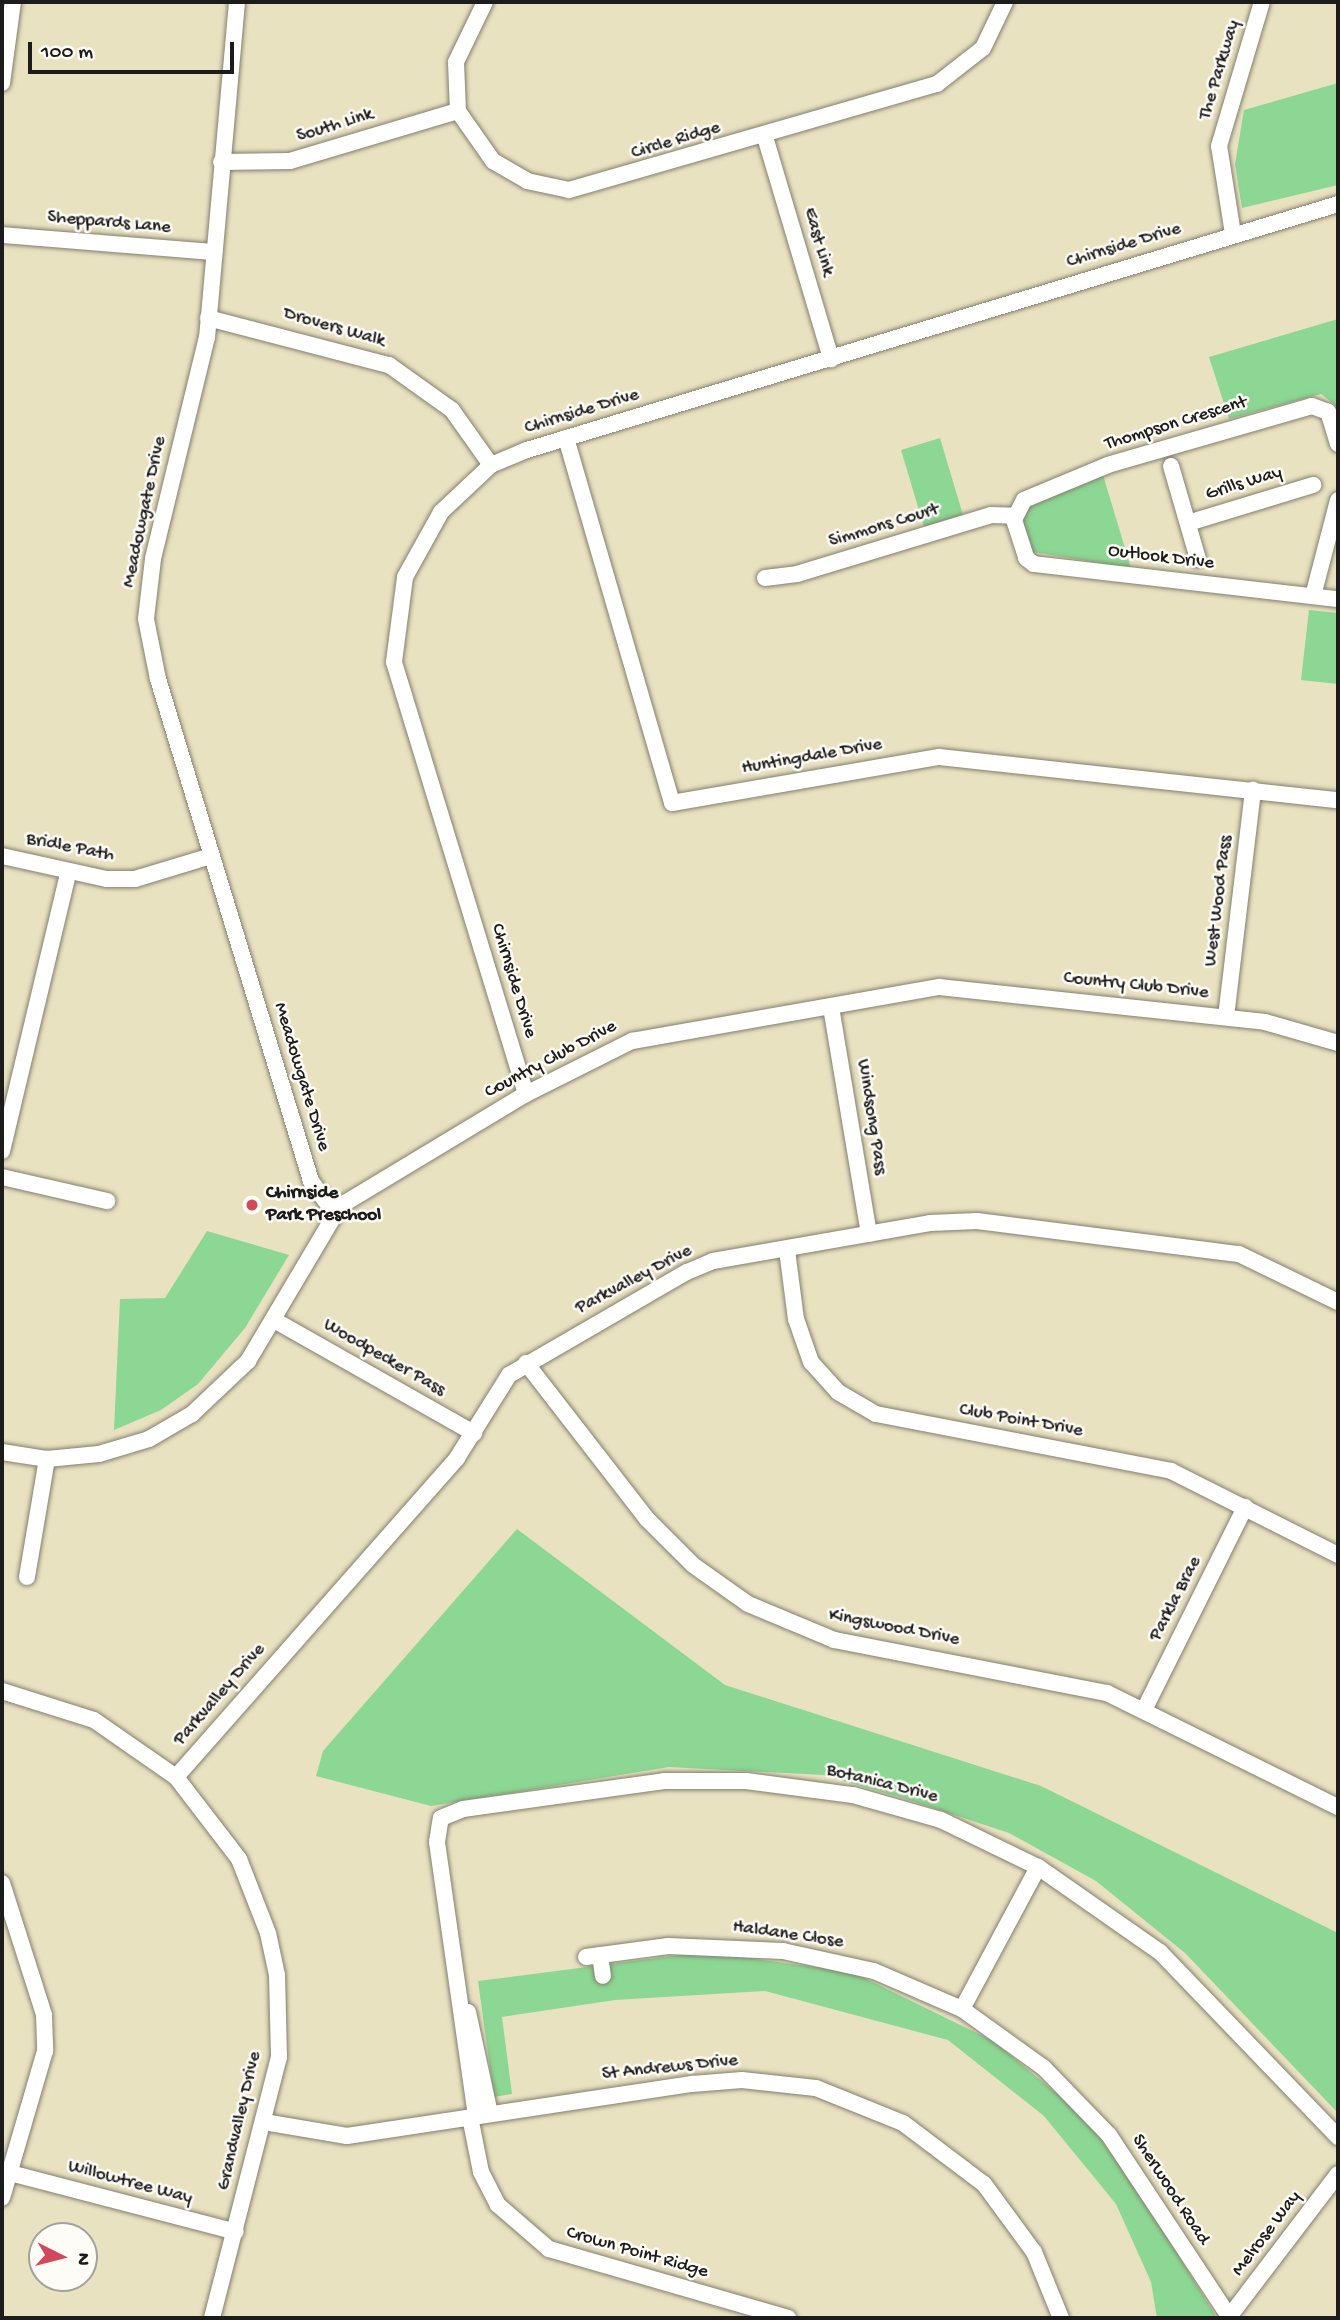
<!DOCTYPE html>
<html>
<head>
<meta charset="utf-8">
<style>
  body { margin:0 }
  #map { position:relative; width:1340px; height:2320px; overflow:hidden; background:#e9e2c1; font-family:"Gochi Hand",sans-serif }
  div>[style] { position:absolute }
  .green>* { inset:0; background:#8cd793 }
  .roads { filter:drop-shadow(0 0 2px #827f6e) drop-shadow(0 0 2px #827f6e) }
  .street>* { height:16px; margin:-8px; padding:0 8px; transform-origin:8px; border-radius:8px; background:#fff }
  .dots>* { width:19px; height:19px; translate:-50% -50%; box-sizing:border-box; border:4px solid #fdfcf7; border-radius:50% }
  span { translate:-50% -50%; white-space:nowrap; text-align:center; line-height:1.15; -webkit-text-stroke:5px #fdfcf7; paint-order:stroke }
  .street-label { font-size:19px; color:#1c1c1c }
  .poi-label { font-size:19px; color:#1c1c1c; font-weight:700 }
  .left { translate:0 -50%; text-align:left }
  .frame { position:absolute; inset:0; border:4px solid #1c1c1c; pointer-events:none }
  .north { position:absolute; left:28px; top:2222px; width:70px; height:70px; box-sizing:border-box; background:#fdfcf7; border:2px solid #a3a29f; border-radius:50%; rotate:96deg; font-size:19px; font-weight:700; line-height:28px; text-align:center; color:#1c1c1c }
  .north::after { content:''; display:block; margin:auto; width:24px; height:32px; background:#d1495b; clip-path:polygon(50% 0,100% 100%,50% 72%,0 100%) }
  .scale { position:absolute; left:28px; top:42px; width:206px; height:32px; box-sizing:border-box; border:4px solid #1c1c1c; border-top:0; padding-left:9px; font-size:21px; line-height:24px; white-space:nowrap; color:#1c1c1c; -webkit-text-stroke:5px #fdfcf7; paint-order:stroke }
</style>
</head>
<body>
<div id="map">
  <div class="green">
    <div style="clip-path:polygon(1338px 83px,1338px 185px,1242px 208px,1235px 164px,1244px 110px)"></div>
    <div style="clip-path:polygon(1338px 319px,1338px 419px,1334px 404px,1321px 394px,1229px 419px,1209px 357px)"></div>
    <div style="clip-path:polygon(940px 438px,963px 515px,924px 527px,901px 450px)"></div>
    <div style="clip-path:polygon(1103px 475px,1131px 568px,1033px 552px,1023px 523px,1027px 508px)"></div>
    <div style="clip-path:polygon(1309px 610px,1338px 613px,1338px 684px,1301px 680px)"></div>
    <div style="clip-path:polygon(207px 1231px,289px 1255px,245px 1328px,198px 1384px,161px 1410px,114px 1430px,120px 1299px,165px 1298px)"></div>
    <div style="clip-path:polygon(517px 1529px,725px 1685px,1041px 1786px,1338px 1933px,1338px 2113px,1185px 1953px,1096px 1881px,1009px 1833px,906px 1799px,823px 1775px,669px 1767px,431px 1806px,316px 1776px,323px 1751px)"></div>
    <div style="clip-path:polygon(703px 1952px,852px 1972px,993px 2041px,1083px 2115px,1140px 2193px,1217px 2318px,1157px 2318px,1151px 2282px,1116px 2204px,1044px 2116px,948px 2040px,765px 1991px,615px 2000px,502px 2017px,512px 2094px,494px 2097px,478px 1981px)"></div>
  </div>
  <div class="roads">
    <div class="street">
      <div style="left:237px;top:2px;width:336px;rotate:95.1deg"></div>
      <div style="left:207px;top:337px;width:228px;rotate:103.7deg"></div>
      <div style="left:153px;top:559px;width:60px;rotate:96.7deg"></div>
      <div style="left:146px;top:619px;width:61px;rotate:78.7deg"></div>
      <div style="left:158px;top:679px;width:525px;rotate:73.05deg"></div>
      <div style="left:311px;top:1181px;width:39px;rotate:54deg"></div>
      <div style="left:485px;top:2px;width:67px;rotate:115.8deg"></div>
      <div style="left:456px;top:62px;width:49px;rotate:87.7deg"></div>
      <div style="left:458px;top:111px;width:61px;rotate:55deg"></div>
      <div style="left:493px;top:161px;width:39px;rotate:30deg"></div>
      <div style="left:527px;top:181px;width:43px;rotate:12.1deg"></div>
      <div style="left:569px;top:190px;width:383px;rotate:-16.1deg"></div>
      <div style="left:937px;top:84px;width:58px;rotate:-38deg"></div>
      <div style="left:983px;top:48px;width:51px;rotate:-64.4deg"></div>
      <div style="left:2px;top:83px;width:82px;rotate:-82.3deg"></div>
      <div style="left:765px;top:137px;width:232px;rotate:73.4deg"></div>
      <div style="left:221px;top:162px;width:69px;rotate:-0.8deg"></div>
      <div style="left:290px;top:161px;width:175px;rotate:-16.6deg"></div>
      <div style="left:1233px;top:234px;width:89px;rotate:-99deg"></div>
      <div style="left:1219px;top:146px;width:150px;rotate:-73.4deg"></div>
      <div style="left:2px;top:235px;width:213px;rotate:4.6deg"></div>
      <div style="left:208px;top:318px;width:187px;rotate:14.6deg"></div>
      <div style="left:389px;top:365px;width:77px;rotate:35.5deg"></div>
      <div style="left:452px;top:410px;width:67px;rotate:54.7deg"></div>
      <div style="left:566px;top:438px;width:380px;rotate:73.8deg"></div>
      <div style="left:672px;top:803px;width:271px;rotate:-9.8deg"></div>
      <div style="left:939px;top:757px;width:401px;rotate:6.2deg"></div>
      <div style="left:1338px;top:444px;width:34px;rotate:-107deg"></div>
      <div style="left:1328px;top:412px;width:17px;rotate:-159deg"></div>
      <div style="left:1312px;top:406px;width:212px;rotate:163.9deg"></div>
      <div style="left:1108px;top:465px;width:91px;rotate:157.4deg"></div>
      <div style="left:1024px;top:500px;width:22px;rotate:117deg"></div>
      <div style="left:1014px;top:520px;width:40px;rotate:72deg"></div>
      <div style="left:1026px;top:558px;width:10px;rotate:37deg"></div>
      <div style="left:1034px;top:564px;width:306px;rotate:6.6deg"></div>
      <div style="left:1171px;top:466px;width:97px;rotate:73.8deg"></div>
      <div style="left:1188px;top:523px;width:131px;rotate:-16.9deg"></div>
      <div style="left:765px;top:578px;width:32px;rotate:-7deg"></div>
      <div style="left:797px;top:574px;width:203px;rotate:-16.9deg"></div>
      <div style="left:991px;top:515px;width:24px;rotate:2deg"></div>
      <div style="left:1313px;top:596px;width:99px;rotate:-75.4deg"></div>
      <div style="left:2px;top:856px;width:107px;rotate:12.4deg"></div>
      <div style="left:107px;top:879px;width:28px"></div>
      <div style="left:135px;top:879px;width:79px;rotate:-16.8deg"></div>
      <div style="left:831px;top:1007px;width:230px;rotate:80.5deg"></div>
      <div style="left:1226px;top:1017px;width:229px;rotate:-83.2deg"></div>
      <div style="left:526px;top:1094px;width:452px;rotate:-107deg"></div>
      <div style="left:394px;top:662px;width:86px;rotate:-82.6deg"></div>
      <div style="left:405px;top:577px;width:74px;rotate:-61deg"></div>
      <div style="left:441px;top:512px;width:69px;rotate:-43.2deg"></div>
      <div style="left:491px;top:465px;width:39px;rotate:-23deg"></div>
      <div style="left:527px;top:450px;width:847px;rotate:-16.87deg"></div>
      <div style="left:2px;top:1151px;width:285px;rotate:-76.6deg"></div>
      <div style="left:2px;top:1177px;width:108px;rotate:12.9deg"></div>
      <div style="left:787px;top:1250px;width:70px;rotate:82.6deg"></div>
      <div style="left:796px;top:1319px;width:46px;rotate:70.8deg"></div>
      <div style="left:811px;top:1362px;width:40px;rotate:48deg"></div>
      <div style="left:838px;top:1392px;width:44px;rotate:30.1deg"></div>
      <div style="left:876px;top:1414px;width:300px;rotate:10.9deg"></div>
      <div style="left:1171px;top:1471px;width:187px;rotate:26.7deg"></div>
      <div style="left:274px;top:1320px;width:230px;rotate:29.5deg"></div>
      <div style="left:526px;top:1363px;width:197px;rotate:52.2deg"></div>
      <div style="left:647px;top:1519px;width:65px;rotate:45deg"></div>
      <div style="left:693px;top:1565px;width:67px;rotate:35.3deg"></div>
      <div style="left:748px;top:1604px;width:93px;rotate:22.7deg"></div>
      <div style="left:834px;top:1640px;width:278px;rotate:11deg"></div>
      <div style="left:1107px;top:1693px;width:258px;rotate:26.3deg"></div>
      <div style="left:2px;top:1452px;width:46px;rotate:8.8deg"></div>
      <div style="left:47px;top:1459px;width:52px;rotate:-5.5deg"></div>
      <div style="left:99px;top:1454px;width:52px;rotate:-16.7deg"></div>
      <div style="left:149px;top:1439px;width:50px;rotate:-30.2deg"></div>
      <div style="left:192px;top:1414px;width:77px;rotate:-43.4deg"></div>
      <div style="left:248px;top:1361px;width:180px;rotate:-59.3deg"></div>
      <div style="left:340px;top:1206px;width:217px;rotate:-31.1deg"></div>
      <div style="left:526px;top:1094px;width:119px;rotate:-26.6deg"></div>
      <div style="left:632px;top:1041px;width:312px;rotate:-10deg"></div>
      <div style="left:939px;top:987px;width:328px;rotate:6.1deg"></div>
      <div style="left:1265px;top:1022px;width:76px;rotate:16deg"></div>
      <div style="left:27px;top:1577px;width:120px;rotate:-80.4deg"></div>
      <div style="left:2px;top:1691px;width:96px;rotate:17.5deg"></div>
      <div style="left:94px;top:1720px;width:100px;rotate:34.8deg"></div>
      <div style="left:176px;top:1777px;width:103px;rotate:52.5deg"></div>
      <div style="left:239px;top:1859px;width:79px;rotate:68.6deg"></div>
      <div style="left:268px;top:1933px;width:43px;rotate:77.9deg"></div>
      <div style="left:277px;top:1975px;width:82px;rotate:88.6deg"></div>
      <div style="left:279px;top:2057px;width:269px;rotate:104.4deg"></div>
      <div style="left:1144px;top:1710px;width:227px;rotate:-63.5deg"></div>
      <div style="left:176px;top:1777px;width:425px;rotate:-48.6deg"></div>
      <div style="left:457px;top:1458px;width:98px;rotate:-57.9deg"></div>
      <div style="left:509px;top:1375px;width:206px;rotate:-30.1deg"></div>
      <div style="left:687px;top:1272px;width:28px;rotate:-23deg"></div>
      <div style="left:713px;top:1261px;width:220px;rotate:-9.9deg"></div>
      <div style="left:930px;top:1223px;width:47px;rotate:-2.4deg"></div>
      <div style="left:977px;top:1221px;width:264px;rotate:7.2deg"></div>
      <div style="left:1239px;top:1254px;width:110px;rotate:25.9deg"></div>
      <div style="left:2px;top:1883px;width:139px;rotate:72.3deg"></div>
      <div style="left:44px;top:2015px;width:36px;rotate:88deg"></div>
      <div style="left:45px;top:2051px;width:153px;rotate:106.3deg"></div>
      <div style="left:600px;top:1955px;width:21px;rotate:82deg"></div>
      <div style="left:586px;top:1957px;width:83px;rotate:-7.6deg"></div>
      <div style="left:668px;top:1946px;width:115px;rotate:2.5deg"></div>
      <div style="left:783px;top:1951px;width:93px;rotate:12.4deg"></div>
      <div style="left:874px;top:1971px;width:96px;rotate:23.4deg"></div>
      <div style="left:962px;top:2009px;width:101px;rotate:35.7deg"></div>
      <div style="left:1044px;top:2068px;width:93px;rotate:45.9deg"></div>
      <div style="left:1109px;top:2135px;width:219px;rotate:56.5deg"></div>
      <div style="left:962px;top:2009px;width:161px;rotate:-61.8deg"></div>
      <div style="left:468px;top:2012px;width:104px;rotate:77.8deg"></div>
      <div style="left:476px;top:2116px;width:277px;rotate:-98.1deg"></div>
      <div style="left:437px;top:1842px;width:24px;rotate:-81deg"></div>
      <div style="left:441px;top:1818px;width:24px;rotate:-22deg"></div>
      <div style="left:463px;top:1809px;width:203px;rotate:-7.9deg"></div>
      <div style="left:664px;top:1781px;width:82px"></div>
      <div style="left:746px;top:1781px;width:108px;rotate:7.5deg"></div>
      <div style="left:853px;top:1795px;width:91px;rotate:15.9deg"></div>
      <div style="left:941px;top:1820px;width:108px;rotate:25.9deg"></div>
      <div style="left:1038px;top:1867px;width:149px;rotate:34.9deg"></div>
      <div style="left:1160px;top:1952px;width:257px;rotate:46.1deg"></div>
      <div style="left:470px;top:2117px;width:56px;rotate:78.7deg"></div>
      <div style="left:481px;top:2172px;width:37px;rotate:63deg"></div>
      <div style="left:498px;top:2205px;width:67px;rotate:40.8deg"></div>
      <div style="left:549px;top:2249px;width:249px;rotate:16.1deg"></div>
      <div style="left:264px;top:2122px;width:84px;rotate:9.6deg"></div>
      <div style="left:347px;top:2136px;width:349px;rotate:-8.6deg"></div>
      <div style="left:692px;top:2084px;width:50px;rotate:-4.6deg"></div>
      <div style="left:742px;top:2080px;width:74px;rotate:6.2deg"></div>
      <div style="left:816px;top:2088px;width:94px;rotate:21.9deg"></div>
      <div style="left:903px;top:2123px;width:101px;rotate:37deg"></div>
      <div style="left:984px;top:2184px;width:84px;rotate:53.7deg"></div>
      <div style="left:1034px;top:2252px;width:71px;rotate:67.8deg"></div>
      <div style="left:14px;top:2174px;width:229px;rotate:14.6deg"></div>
      <div style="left:1229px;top:2317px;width:180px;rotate:-52.7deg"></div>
    </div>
  </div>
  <div class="dots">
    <div style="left:252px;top:1205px;background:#d1495b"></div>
  </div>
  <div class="street-label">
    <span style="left:1220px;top:70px;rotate:-73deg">The Parkway</span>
    <span style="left:335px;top:126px;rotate:-17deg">South Link</span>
    <span style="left:676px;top:141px;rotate:-17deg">Circle Ridge</span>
    <span style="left:109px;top:223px;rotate:5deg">Sheppards Lane</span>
    <span style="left:818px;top:242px;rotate:74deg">East Link</span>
    <span style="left:1124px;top:246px;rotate:-17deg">Chirnside Drive</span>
    <span style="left:334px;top:328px;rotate:16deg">Drovers Walk</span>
    <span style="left:582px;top:412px;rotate:-17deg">Chirnside Drive</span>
    <span style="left:1176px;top:424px;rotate:-17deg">Thompson Crescent</span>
    <span style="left:1244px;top:484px;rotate:-17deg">Grills Way</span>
    <span style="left:145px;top:512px;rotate:-78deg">Meadowgate Drive</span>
    <span style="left:884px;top:526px;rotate:-17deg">Simmons Court</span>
    <span style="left:1161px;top:558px;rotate:7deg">Outlook Drive</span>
    <span style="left:812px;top:757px;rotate:-10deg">Huntingdale Drive</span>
    <span style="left:70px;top:848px;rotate:11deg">Bridle Path</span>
    <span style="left:1219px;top:901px;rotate:-83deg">West Wood Pass</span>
    <span style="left:513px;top:981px;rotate:73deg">Chirnside Drive</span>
    <span style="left:1136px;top:986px;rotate:6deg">Country Club Drive</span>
    <span style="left:551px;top:1060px;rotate:-28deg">Country Club Drive</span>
    <span style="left:301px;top:1077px;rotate:73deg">Meadowgate Drive</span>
    <span style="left:871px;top:1117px;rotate:81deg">Windsong Pass</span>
    <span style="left:634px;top:1280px;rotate:-28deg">Parkvalley Drive</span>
    <span style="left:384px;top:1358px;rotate:30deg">Woodpecker Pass</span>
    <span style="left:1021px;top:1421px;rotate:10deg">Club Point Drive</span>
    <span style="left:1176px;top:1599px;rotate:-63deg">Parkla Brae</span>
    <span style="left:894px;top:1628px;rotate:11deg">Kingswood Drive</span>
    <span style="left:220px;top:1695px;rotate:-49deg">Parkvalley Drive</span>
    <span style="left:882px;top:1784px;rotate:14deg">Botanica Drive</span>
    <span style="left:788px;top:1935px;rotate:8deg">Haldane Close</span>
    <span style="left:670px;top:2068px;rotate:-6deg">St Andrews Drive</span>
    <span style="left:240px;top:2121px;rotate:-77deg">Grandvalley Drive</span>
    <span style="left:130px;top:2183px;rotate:15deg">Willowtree Way</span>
    <span style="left:1170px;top:2190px;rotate:57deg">Sherwood Road</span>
    <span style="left:1267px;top:2234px;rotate:-53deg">Melrose Way</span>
    <span style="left:637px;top:2253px;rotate:16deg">Crown Point Ridge</span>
  </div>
  <div class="poi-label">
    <span class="left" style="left:266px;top:1205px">Chirnside<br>Park Preschool</span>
  </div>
  <div class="frame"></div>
  <div class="north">N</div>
  <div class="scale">100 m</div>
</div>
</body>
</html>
